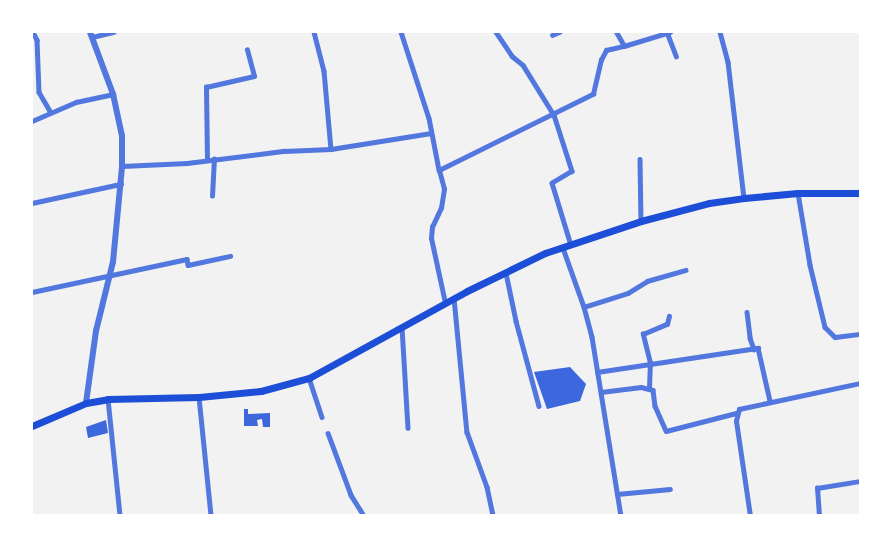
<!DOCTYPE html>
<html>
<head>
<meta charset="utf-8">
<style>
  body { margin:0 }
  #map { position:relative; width:892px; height:547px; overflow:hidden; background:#f2f2f2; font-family:Commissioner,sans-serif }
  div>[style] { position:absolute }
  .building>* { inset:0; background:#3d67dc }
  .minor>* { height:4.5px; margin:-2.25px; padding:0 2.25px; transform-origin:2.25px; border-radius:2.25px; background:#5277de }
  .tertiary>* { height:6px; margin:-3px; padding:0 3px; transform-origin:3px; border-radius:3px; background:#5277de }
  .secondary>* { height:7px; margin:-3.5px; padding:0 3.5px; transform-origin:3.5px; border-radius:3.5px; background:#1d4ed8 }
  span { translate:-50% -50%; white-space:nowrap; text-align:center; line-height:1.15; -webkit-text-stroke:6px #fff; paint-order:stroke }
  .frame { position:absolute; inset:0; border:33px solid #fff; pointer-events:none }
</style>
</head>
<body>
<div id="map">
  <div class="building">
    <div style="clip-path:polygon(570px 367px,586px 384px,580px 401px,547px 409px,534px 372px)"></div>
    <div style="clip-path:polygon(244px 409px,248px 409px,248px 414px,270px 413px,270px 427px,263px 427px,262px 419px,257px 420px,258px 426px,244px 426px)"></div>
    <div style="clip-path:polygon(106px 420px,108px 433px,88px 438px,86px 427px)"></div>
  </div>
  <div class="minor">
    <div style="left:33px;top:32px;width:9px;rotate:63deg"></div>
    <div style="left:37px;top:40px;width:52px;rotate:87.8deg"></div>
    <div style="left:39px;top:92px;width:22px;rotate:60deg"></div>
    <div style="left:314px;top:32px;width:40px;rotate:75.6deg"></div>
    <div style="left:324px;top:71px;width:78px;rotate:84.9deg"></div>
    <div style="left:401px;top:32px;width:90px;rotate:72deg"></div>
    <div style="left:429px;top:118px;width:53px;rotate:79.1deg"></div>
    <div style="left:496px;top:32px;width:29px;rotate:56deg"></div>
    <div style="left:512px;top:56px;width:14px;rotate:39deg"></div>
    <div style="left:523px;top:65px;width:59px;rotate:58.2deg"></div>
    <div style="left:554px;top:115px;width:59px;rotate:72.2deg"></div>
    <div style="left:572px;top:171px;width:23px;rotate:149deg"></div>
    <div style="left:552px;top:183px;width:65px;rotate:73deg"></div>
    <div style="left:667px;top:32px;width:26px;rotate:69deg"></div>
    <div style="left:720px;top:32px;width:31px;rotate:75deg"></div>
    <div style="left:728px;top:62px;width:137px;rotate:83.3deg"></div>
    <div style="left:552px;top:35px;width:8px;rotate:-23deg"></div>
    <div style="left:92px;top:37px;width:22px;rotate:-13deg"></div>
    <div style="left:624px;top:46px;width:48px;rotate:-16.9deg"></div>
    <div style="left:32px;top:121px;width:48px;rotate:-23.4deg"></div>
    <div style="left:76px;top:102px;width:38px;rotate:-12deg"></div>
    <div style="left:640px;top:159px;width:62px;rotate:89.1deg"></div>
    <div style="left:207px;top:160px;width:73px;rotate:-90.8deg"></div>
    <div style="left:206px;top:87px;width:49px;rotate:-12.9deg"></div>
    <div style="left:254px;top:76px;width:27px;rotate:-105deg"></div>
    <div style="left:122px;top:166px;width:65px;rotate:-2.6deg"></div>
    <div style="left:187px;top:163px;width:98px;rotate:-7.1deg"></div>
    <div style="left:284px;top:151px;width:47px;rotate:-2.4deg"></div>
    <div style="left:331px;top:149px;width:101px;rotate:-9.1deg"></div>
    <div style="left:798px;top:193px;width:73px;rotate:80.5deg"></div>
    <div style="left:810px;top:265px;width:64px;rotate:76.4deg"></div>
    <div style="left:825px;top:327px;width:14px;rotate:45deg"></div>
    <div style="left:835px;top:337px;width:25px;rotate:-7deg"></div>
    <div style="left:212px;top:196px;width:37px;rotate:-87deg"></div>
    <div style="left:32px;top:203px;width:91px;rotate:-12.1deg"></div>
    <div style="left:563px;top:248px;width:63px;rotate:70.4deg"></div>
    <div style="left:584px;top:307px;width:31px;rotate:75deg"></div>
    <div style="left:592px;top:337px;width:181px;rotate:80.8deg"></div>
    <div style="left:506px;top:273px;width:49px;rotate:78.2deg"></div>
    <div style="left:516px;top:321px;width:88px;rotate:74.9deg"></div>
    <div style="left:32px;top:292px;width:158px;rotate:-12deg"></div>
    <div style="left:187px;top:259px;width:6px;rotate:81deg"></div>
    <div style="left:188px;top:265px;width:43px;rotate:-12.1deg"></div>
    <div style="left:454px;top:298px;width:135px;rotate:84.5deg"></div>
    <div style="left:467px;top:432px;width:59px;rotate:70deg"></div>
    <div style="left:487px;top:487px;width:30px;rotate:78deg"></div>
    <div style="left:445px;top:303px;width:66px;rotate:-102.2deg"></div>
    <div style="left:431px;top:238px;width:11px;rotate:-85deg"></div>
    <div style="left:432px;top:227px;width:21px;rotate:-65deg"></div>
    <div style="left:441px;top:208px;width:19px;rotate:-81deg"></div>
    <div style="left:444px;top:189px;width:20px;rotate:-105deg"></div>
    <div style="left:439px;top:170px;width:172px;rotate:-26.3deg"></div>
    <div style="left:593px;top:94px;width:35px;rotate:-77deg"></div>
    <div style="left:601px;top:60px;width:11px;rotate:-63deg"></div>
    <div style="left:606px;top:50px;width:18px;rotate:-13deg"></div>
    <div style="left:624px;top:46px;width:16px;rotate:-120deg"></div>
    <div style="left:584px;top:307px;width:46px;rotate:-17.7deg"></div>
    <div style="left:628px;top:293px;width:22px;rotate:-32deg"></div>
    <div style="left:647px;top:281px;width:40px;rotate:-16deg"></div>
    <div style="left:747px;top:312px;width:26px;rotate:83deg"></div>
    <div style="left:750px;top:338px;width:12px;rotate:70deg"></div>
    <div style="left:402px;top:327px;width:101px;rotate:86.6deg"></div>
    <div style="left:597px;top:372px;width:163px;rotate:-8.5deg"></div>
    <div style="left:758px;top:348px;width:54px;rotate:77.2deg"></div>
    <div style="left:309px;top:378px;width:41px;rotate:71.6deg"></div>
    <div style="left:649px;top:389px;width:26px;rotate:-88deg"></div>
    <div style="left:650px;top:363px;width:30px;rotate:-104deg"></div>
    <div style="left:643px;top:334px;width:26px;rotate:-23deg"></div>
    <div style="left:667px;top:324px;width:8px;rotate:-76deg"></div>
    <div style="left:601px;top:392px;width:40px;rotate:-7.1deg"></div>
    <div style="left:641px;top:387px;width:12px;rotate:14deg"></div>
    <div style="left:653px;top:390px;width:16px;rotate:83deg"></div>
    <div style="left:655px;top:406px;width:27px;rotate:66deg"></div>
    <div style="left:666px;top:431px;width:72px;rotate:-14.4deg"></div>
    <div style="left:199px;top:397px;width:120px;rotate:84.2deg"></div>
    <div style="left:108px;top:399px;width:118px;rotate:84.1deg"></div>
    <div style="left:328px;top:433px;width:66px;rotate:69.6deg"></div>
    <div style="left:351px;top:495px;width:25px;rotate:58deg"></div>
    <div style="left:617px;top:494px;width:53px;rotate:-5.4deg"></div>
    <div style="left:750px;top:516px;width:96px;rotate:-98.4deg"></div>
    <div style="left:736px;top:421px;width:12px;rotate:-76deg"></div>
    <div style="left:739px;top:409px;width:124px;rotate:-12.1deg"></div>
    <div style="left:819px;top:516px;width:28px;rotate:-94deg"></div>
    <div style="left:817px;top:488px;width:44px;rotate:-9.2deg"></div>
  </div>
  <div class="tertiary">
    <div style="left:86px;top:403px;width:73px;rotate:-82.1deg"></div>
    <div style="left:96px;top:331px;width:71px;rotate:-76.2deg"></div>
    <div style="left:113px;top:262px;width:96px;rotate:-84.6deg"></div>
    <div style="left:122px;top:166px;width:30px;rotate:-90deg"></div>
    <div style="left:122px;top:136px;width:43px;rotate:-102.1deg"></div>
    <div style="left:113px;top:94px;width:66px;rotate:-110.4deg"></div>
  </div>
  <div class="secondary">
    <div style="left:32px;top:426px;width:59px;rotate:-23.1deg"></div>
    <div style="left:86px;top:403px;width:22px;rotate:-10deg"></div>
    <div style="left:108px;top:399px;width:91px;rotate:-1.3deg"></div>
    <div style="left:199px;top:397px;width:62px;rotate:-5.5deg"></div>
    <div style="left:261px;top:391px;width:50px;rotate:-15.2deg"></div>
    <div style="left:309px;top:378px;width:180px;rotate:-28.8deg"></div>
    <div style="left:467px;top:291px;width:87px;rotate:-26deg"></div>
    <div style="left:545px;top:253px;width:101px;rotate:-18.4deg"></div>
    <div style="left:641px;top:221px;width:70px;rotate:-14.8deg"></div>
    <div style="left:709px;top:203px;width:35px;rotate:-8deg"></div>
    <div style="left:744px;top:198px;width:54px;rotate:-5.3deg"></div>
    <div style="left:798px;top:193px;width:62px"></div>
  </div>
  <div class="frame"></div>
</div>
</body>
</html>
